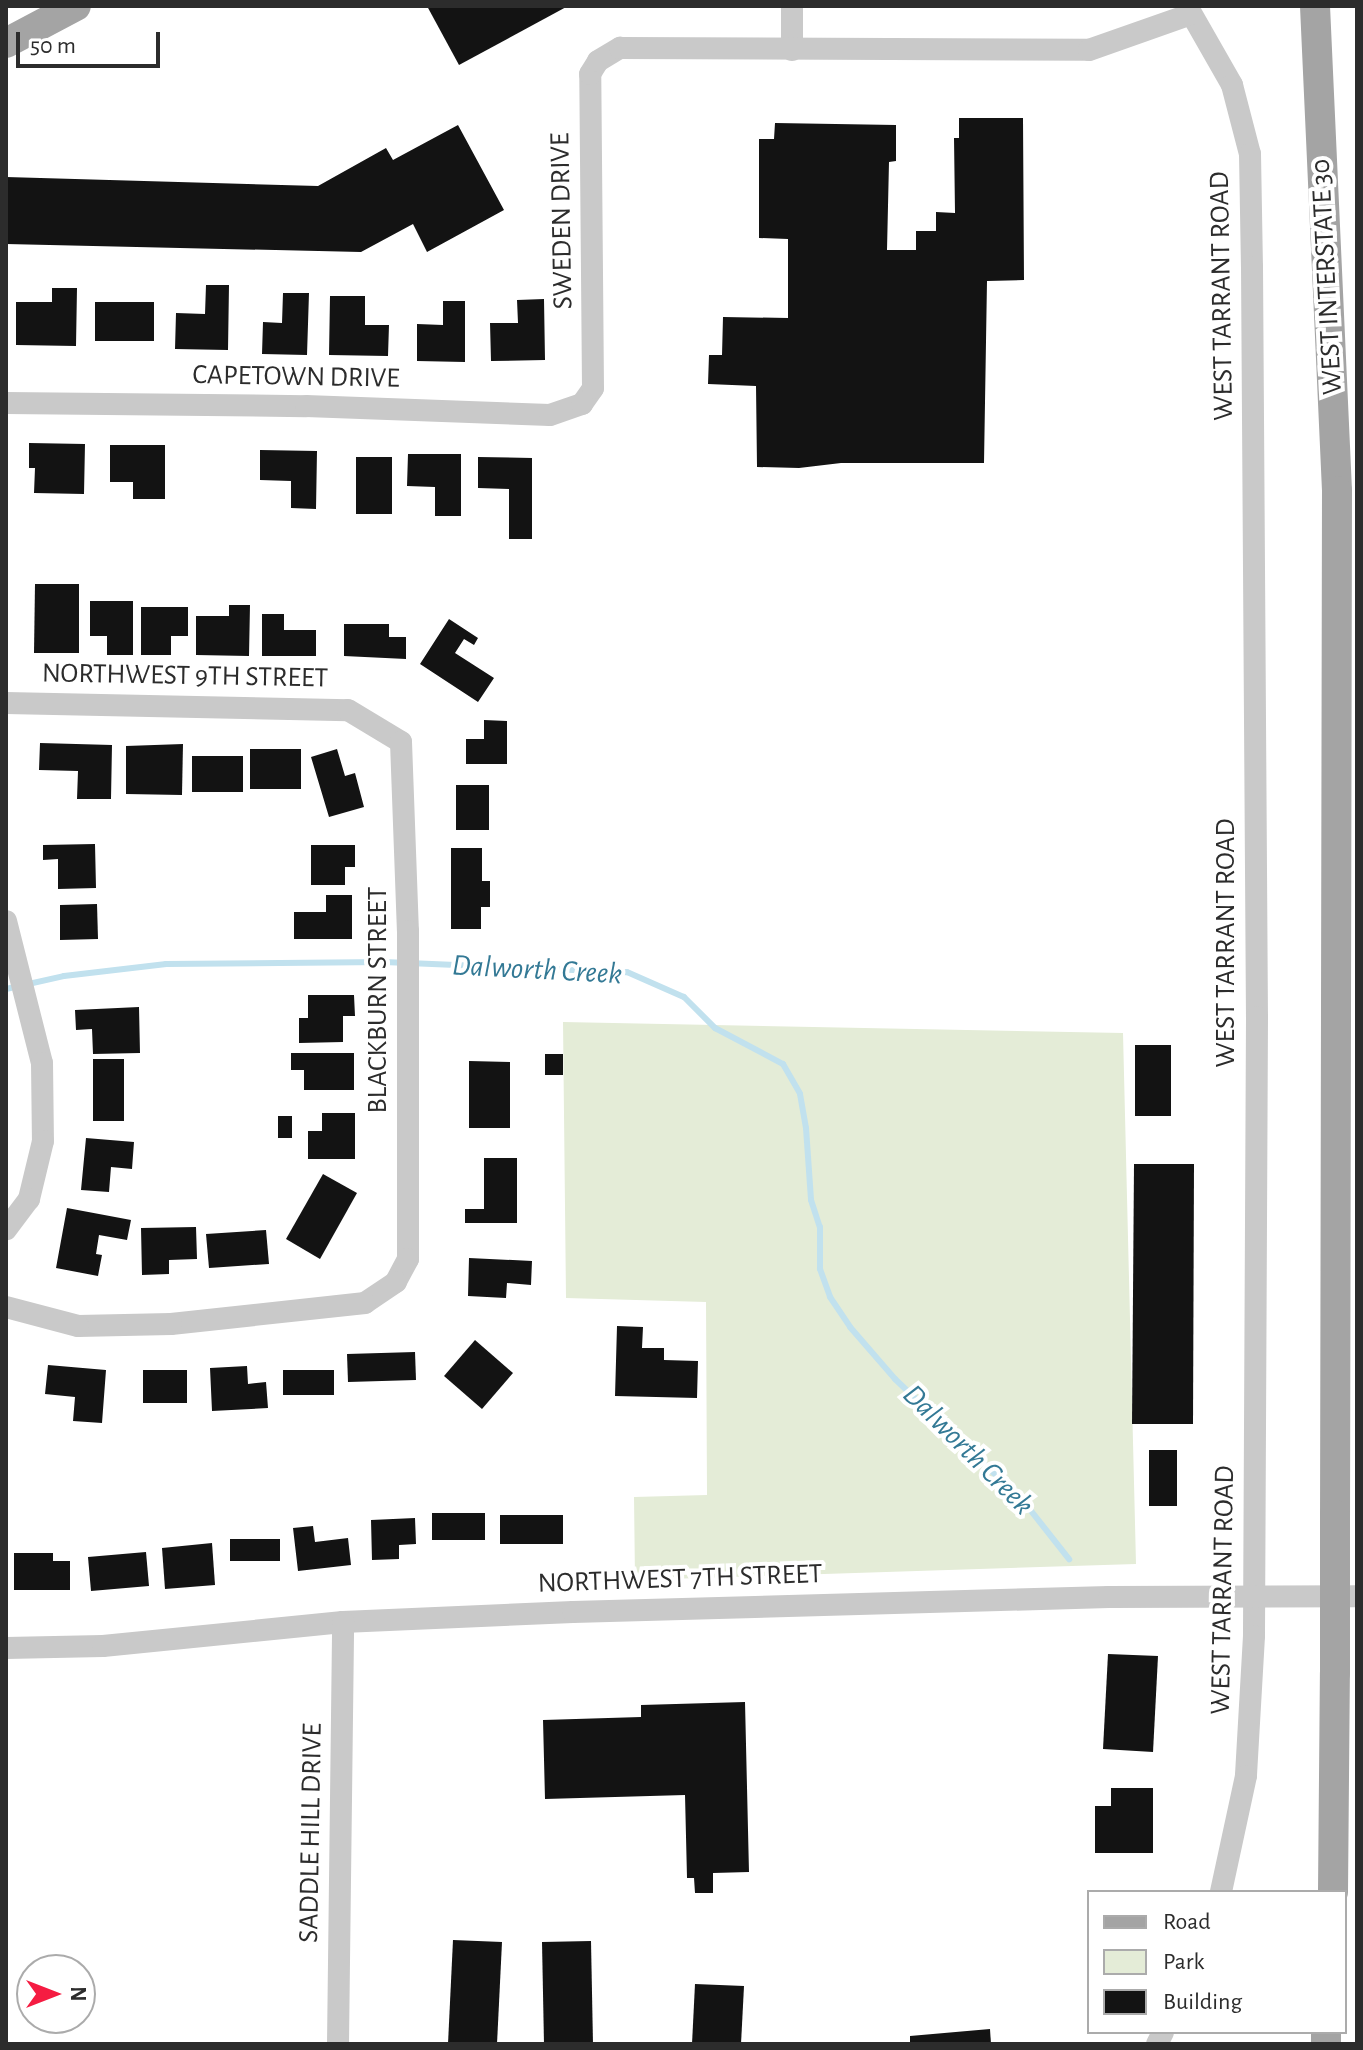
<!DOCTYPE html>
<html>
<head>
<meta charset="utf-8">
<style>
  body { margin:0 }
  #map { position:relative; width:1363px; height:2050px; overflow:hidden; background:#fff; font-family:"Alegreya Sans",sans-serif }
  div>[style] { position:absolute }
  .green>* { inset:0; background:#e4ecd7 }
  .stream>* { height:6px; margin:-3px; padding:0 3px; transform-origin:3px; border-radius:3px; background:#c1e1ee }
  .building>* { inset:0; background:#131313 }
  .minor>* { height:22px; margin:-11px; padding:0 11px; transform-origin:11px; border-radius:11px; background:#c9c9c9 }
  .major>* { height:30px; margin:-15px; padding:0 15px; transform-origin:15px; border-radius:15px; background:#a4a4a4 }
  .major-bridge>* { height:30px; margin:-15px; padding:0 15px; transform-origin:15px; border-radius:15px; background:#a4a4a4 }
  span { translate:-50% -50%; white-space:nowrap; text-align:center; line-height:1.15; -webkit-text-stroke:8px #fff; paint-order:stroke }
  .street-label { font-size:28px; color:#2c2c2c }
  .water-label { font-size:30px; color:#337995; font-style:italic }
  .frame { position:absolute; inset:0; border:8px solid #2c2c2c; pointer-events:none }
  .legend { position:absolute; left:1087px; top:1890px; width:260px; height:144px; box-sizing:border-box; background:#fff; border:2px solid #ababab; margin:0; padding:10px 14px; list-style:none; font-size:24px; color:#2c2c2c }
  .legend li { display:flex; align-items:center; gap:16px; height:40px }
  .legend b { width:40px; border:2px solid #ababab }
  .north { position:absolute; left:16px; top:1954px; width:80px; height:80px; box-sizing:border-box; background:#fff; border:2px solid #ababab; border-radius:50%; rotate:90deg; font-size:22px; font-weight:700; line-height:32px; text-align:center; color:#2c2c2c }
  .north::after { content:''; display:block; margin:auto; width:28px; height:36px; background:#f51c42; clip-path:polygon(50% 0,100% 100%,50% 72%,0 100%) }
  .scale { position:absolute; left:16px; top:32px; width:144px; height:36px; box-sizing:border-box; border:4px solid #2c2c2c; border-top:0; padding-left:10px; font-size:24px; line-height:28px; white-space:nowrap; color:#2c2c2c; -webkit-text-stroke:6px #fff; paint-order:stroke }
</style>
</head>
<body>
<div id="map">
  <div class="green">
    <div style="clip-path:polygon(563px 1022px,1123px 1033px,1136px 1564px,635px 1580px,634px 1497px,707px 1495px,706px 1302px,566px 1298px)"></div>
  </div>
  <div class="stream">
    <div style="left:6px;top:989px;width:59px;rotate:-12.6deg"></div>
    <div style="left:64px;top:976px;width:103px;rotate:-6.7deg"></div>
    <div style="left:166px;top:964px;width:218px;rotate:-0.5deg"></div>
    <div style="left:384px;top:962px;width:243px;rotate:2.4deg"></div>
    <div style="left:627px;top:972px;width:62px;rotate:23.7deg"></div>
    <div style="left:684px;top:997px;width:44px;rotate:45deg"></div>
    <div style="left:715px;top:1028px;width:77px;rotate:27.9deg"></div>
    <div style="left:783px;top:1064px;width:34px;rotate:60deg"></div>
    <div style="left:800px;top:1094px;width:35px;rotate:80deg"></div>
    <div style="left:806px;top:1128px;width:72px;rotate:86deg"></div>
    <div style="left:811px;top:1200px;width:28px;rotate:72deg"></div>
    <div style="left:820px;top:1227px;width:42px;rotate:90deg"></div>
    <div style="left:820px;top:1269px;width:30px;rotate:70deg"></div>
    <div style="left:830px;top:1297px;width:36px;rotate:56deg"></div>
    <div style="left:850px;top:1327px;width:69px;rotate:49.1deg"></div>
    <div style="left:895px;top:1379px;width:178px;rotate:43.6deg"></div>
    <div style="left:1024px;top:1502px;width:73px;rotate:51.7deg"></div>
  </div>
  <div class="building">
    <div style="clip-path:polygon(427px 6px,568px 6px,459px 65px)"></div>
    <div style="clip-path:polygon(959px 118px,1023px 118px,1024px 280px,987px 281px,984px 463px,841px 463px,799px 468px,757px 467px,756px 386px,708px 384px,709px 355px,722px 355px,723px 317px,788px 318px,788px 239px,759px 238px,759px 139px,774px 139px,775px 123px,896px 125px,896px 161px,889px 162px,887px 250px,916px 250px,916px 231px,936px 231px,936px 212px,955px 213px,954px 138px,959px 138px)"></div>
    <div style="clip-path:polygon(458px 125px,504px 210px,427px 252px,413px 224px,361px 252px,6px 244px,6px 177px,318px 186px,386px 148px,393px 160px)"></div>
    <div style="clip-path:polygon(206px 285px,229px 285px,228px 350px,175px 349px,176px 313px,205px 314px)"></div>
    <div style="clip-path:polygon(52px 288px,77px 288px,76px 346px,16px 345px,16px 302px,52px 302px)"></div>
    <div style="clip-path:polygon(283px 293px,309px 293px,307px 355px,262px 354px,263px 322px,282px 323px)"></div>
    <div style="clip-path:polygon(330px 296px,365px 296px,365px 325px,389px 325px,388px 356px,329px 355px)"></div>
    <div style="clip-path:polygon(544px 299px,545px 360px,491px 361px,490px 323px,518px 323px,517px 300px)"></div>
    <div style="clip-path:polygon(443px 301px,465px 301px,465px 362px,417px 361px,417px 324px,443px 325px)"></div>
    <div style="clip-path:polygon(95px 302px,154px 302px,154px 341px,95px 341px)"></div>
    <div style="clip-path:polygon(29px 443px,85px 444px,84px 494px,34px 493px,35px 468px,29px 468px)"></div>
    <div style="clip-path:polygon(110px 445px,165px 445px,165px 499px,133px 499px,133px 482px,110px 482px)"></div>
    <div style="clip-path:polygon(260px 450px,317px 451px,316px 509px,291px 508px,291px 481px,260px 480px)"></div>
    <div style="clip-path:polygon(408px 454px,461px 454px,461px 516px,435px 516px,435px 487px,407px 486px)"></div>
    <div style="clip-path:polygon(356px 457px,392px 457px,392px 514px,356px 514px)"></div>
    <div style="clip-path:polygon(478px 457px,532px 458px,532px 539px,509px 539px,509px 489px,478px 488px)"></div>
    <div style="clip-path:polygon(35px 584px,79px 584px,79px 653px,34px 653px)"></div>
    <div style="clip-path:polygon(90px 601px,133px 601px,133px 655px,107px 655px,107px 636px,90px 636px)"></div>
    <div style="clip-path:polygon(229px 605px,250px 605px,249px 656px,196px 655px,196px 616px,229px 616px)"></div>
    <div style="clip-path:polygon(141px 607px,188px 607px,188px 636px,171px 636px,171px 655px,141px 655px)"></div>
    <div style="clip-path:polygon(262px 614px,284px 614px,284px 630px,316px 630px,316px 656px,262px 656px)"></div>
    <div style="clip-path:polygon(449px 619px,478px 638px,474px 645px,464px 639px,455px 653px,494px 678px,478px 702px,420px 664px)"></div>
    <div style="clip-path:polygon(344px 624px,389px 624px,389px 637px,406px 637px,406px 659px,344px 656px)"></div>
    <div style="clip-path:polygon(484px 720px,507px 721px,507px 764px,466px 764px,466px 739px,484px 739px)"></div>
    <div style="clip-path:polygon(40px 743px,112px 745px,111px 799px,77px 799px,78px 771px,39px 770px)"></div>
    <div style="clip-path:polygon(183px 744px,182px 795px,126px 794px,126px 746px)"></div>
    <div style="clip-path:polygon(250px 749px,301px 749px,301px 789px,250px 789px)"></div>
    <div style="clip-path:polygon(337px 749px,345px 776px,355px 773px,364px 807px,329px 817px,311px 757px)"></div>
    <div style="clip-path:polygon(192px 756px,243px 756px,243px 792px,192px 792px)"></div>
    <div style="clip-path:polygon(456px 785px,489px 785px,489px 830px,456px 830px)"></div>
    <div style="clip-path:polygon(95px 844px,96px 888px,58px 889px,58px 859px,43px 860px,43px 845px)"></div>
    <div style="clip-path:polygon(311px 845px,355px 845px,355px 867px,345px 867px,345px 885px,311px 885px)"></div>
    <div style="clip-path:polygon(451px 848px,482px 848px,482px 881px,490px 881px,490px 907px,481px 907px,481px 929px,451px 929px)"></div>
    <div style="clip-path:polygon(326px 895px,352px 895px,352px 939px,294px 939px,294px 912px,326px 912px)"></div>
    <div style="clip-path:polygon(97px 904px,98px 939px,60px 940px,60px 905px)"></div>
    <div style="clip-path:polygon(308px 995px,354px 995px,355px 1016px,343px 1016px,343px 1042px,299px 1043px,299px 1018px,308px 1018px)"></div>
    <div style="clip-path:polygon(139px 1007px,140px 1053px,93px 1054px,92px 1029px,76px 1030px,75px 1010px)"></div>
    <div style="clip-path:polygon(1135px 1045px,1171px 1045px,1171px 1116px,1135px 1116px)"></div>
    <div style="clip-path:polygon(291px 1053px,354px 1053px,354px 1090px,304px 1090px,304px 1070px,291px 1070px)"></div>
    <div style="clip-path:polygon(545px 1054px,563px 1054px,563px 1075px,545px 1075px)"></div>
    <div style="clip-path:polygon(93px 1059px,124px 1059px,124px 1121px,93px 1121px)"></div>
    <div style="clip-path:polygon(469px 1061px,510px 1062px,510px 1128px,469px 1128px)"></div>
    <div style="clip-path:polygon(322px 1113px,355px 1113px,355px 1159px,308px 1159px,308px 1131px,322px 1131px)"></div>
    <div style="clip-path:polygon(278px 1116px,292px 1116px,292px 1138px,278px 1138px)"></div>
    <div style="clip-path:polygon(86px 1138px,134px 1142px,132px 1169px,111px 1167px,109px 1192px,81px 1190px)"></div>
    <div style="clip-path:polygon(484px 1158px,517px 1158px,517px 1223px,465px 1223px,465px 1209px,484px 1209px)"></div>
    <div style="clip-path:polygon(1134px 1164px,1194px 1164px,1193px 1424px,1132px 1424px)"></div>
    <div style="clip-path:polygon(323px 1174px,357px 1193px,320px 1259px,286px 1239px)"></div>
    <div style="clip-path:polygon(67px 1208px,131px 1220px,127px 1240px,99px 1235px,96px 1254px,102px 1255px,98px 1276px,56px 1268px)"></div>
    <div style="clip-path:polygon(196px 1227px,197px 1259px,169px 1260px,169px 1274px,142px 1275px,141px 1228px)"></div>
    <div style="clip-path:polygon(266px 1230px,269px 1264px,209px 1268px,206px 1234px)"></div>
    <div style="clip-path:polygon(469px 1258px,532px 1261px,531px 1285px,507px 1283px,506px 1298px,468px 1296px)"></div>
    <div style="clip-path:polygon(617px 1326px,643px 1327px,642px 1348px,664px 1348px,664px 1360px,698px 1361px,697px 1398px,615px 1396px)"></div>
    <div style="clip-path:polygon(475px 1340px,513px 1373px,482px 1409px,444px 1376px)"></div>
    <div style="clip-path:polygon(415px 1352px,416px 1380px,348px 1382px,347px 1354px)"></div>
    <div style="clip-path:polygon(48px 1365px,106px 1370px,102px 1423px,73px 1421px,75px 1397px,45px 1394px)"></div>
    <div style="clip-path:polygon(247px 1366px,248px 1384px,266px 1382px,268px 1408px,212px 1411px,210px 1368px)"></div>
    <div style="clip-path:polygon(143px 1370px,187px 1370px,187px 1403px,143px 1403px)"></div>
    <div style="clip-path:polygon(283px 1370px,334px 1370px,334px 1395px,283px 1395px)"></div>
    <div style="clip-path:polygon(1149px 1450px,1177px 1450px,1177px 1506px,1149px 1506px)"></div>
    <div style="clip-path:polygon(432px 1513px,485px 1513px,485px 1540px,432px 1540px)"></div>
    <div style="clip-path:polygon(500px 1515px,563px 1515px,563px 1544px,500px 1544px)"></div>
    <div style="clip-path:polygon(415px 1518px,416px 1544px,399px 1545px,399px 1559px,372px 1560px,371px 1520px)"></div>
    <div style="clip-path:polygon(313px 1526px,315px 1542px,348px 1538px,351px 1565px,298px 1571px,293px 1528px)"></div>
    <div style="clip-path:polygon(230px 1539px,280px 1539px,280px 1561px,230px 1561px)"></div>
    <div style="clip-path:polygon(212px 1543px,215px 1585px,165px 1589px,162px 1548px)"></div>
    <div style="clip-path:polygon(146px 1552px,149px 1586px,91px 1591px,88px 1557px)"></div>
    <div style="clip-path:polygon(14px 1553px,53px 1553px,53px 1561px,70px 1561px,70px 1590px,14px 1590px)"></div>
    <div style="clip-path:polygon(1108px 1654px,1158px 1656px,1153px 1752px,1103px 1749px)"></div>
    <div style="clip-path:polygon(745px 1702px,749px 1872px,713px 1873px,713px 1893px,695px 1893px,694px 1878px,687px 1878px,685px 1795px,545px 1799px,543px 1720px,641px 1717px,641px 1705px)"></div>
    <div style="clip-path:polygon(1111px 1788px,1153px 1788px,1153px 1853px,1095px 1853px,1095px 1806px,1111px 1806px)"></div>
    <div style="clip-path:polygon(453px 1940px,502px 1942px,497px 2044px,448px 2044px)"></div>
    <div style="clip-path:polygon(591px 1941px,593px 2044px,544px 2044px,542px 1942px)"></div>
    <div style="clip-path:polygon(695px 1984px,744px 1986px,741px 2044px,692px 2044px)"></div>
    <div style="clip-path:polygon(990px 2029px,991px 2044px,910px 2044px,910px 2036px)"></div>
  </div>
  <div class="minor">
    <div style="left:1187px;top:6px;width:91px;rotate:60.3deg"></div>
    <div style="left:1232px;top:85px;width:71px;rotate:75.4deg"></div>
    <div style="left:1250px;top:154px;width:113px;rotate:89deg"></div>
    <div style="left:1252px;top:267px;width:750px;rotate:89.62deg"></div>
    <div style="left:1257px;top:1017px;width:619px;rotate:90.28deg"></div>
    <div style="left:1254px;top:1636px;width:140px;rotate:93.3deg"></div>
    <div style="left:1246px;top:1776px;width:119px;rotate:102.2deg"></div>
    <div style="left:792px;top:50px;width:44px;rotate:-90deg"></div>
    <div style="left:6px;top:403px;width:300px;rotate:0.6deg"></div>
    <div style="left:306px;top:406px;width:244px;rotate:2.1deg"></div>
    <div style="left:550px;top:415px;width:34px;rotate:-19deg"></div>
    <div style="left:582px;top:404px;width:19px;rotate:-55deg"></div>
    <div style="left:593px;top:388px;width:314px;rotate:-90.5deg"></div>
    <div style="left:590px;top:74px;width:15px;rotate:-58deg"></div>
    <div style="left:598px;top:61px;width:26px;rotate:-31deg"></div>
    <div style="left:620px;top:48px;width:469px;rotate:0.2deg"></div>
    <div style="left:1089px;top:50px;width:108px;rotate:-19.4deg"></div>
    <div style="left:6px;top:703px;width:342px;rotate:1.2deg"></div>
    <div style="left:348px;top:710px;width:62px;rotate:31.1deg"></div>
    <div style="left:401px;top:742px;width:189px;rotate:87.9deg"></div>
    <div style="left:408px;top:931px;width:328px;rotate:90deg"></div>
    <div style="left:408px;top:1259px;width:26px;rotate:118deg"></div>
    <div style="left:396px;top:1282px;width:37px;rotate:146deg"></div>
    <div style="left:365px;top:1303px;width:195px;rotate:173.8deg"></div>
    <div style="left:171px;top:1324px;width:93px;rotate:178.8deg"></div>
    <div style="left:78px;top:1326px;width:74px;rotate:-165.2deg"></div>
    <div style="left:6px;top:921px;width:146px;rotate:75.8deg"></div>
    <div style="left:42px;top:1063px;width:78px;rotate:89.3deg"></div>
    <div style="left:43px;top:1141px;width:60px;rotate:103.6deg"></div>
    <div style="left:29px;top:1199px;width:38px;rotate:127deg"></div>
    <div style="left:6px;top:1648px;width:97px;rotate:-1.2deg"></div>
    <div style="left:103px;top:1646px;width:241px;rotate:-5.7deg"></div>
    <div style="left:343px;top:1622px;width:230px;rotate:-2.5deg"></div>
    <div style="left:573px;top:1612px;width:536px;rotate:-1.6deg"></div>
    <div style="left:1109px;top:1597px;width:248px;rotate:-0.2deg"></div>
    <div style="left:338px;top:2044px;width:422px;rotate:-89.3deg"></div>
    <div style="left:1157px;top:2044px;width:13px;rotate:-63deg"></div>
  </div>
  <div class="major">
    <div style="left:1315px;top:6px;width:485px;rotate:87.4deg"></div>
    <div style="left:1337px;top:491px;width:1024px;rotate:90.11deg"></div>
    <div style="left:6px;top:43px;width:79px;rotate:-27.9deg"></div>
    <div style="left:1333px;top:1892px;width:219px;rotate:-89.5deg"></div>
    <div style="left:1326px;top:2044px;width:12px;rotate:-90deg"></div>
  </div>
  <div class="major-bridge">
    <div style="left:1335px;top:1515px;width:158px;rotate:90deg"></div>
  </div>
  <div class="street-label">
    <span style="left:562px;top:221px;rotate:-91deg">SWEDEN DRIVE</span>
    <span style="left:1327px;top:277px;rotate:-93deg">WEST INTERSTATE 30</span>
    <span style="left:1222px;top:296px;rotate:-91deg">WEST TARRANT ROAD</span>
    <span style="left:296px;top:377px;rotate:1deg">CAPETOWN DRIVE</span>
    <span style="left:185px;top:676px;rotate:1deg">NORTHWEST 9TH STREET</span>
    <span style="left:1226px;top:943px;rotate:-90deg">WEST TARRANT ROAD</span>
    <span style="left:378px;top:1000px;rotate:-90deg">BLACKBURN STREET</span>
    <span style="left:680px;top:1579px;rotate:-2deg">NORTHWEST 7TH STREET</span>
    <span style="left:1223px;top:1590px;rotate:-89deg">WEST TARRANT ROAD</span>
    <span style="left:311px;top:1833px;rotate:-89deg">SADDLE HILL DRIVE</span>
  </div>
  <div class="water-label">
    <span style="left:537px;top:970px;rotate:3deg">Dalworth Creek</span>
    <span style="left:968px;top:1450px;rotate:45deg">Dalworth Creek</span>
  </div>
  <div class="frame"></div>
  <ul class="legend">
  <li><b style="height:10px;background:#a4a4a4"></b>Road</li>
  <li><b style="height:22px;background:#e4ecd7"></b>Park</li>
  <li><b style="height:22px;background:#131313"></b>Building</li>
  </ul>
  <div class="north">N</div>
  <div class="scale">50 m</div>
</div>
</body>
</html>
